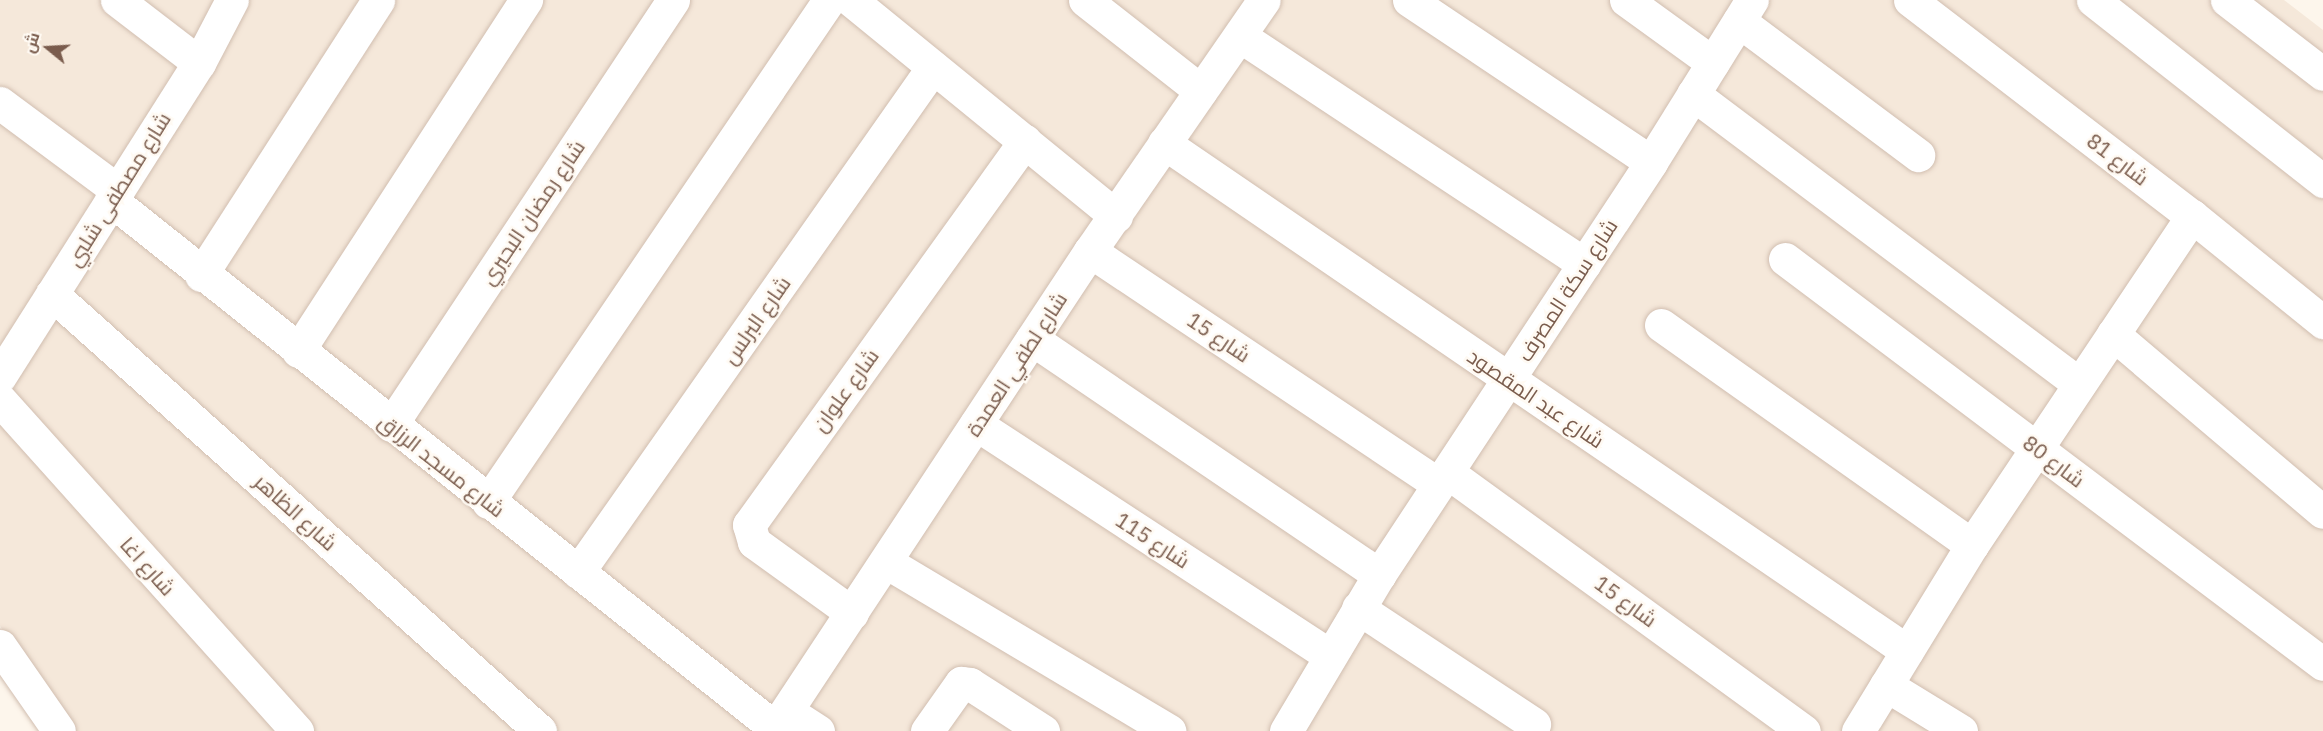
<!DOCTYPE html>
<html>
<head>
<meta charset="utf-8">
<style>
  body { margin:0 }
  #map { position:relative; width:2323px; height:731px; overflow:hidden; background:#fdf6ec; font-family:"IBM Plex Sans",Cairo,sans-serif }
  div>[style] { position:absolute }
  .residential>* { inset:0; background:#f5e8da }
  .roads { filter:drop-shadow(0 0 2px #d1beb0) drop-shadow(0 0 2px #d1beb0) }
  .street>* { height:33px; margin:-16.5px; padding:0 16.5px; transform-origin:16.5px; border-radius:16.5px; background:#fff }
  .secondary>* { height:33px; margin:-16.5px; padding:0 16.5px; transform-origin:16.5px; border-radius:16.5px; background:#fff }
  span { translate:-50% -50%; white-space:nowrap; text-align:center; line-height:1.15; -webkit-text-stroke:5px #fffaf3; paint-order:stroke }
  .street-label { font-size:21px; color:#7a5c4d }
  .north { position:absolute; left:18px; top:18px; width:60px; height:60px; -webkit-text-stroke:4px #fffaf3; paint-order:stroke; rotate:288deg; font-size:16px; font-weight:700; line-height:24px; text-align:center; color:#7a5c4d }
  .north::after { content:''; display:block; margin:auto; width:21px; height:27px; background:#7a5c4d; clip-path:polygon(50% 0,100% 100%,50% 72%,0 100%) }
</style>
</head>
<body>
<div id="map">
  <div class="residential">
    <div style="clip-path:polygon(0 0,2284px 0,2323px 30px,2323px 731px,72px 731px,0 626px)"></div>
  </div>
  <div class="roads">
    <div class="street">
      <div style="left:117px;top:0;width:103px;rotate:37.5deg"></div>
      <div style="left:851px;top:0;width:342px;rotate:39.2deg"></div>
      <div style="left:1085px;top:0;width:147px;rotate:38.1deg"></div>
      <div style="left:1409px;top:0;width:291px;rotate:33.8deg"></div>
      <div style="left:1626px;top:0;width:107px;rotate:35.9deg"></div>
      <div style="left:1910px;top:0;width:355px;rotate:37.5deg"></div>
      <div style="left:2192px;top:216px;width:169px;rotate:39deg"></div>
      <div style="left:2093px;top:0;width:293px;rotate:38.2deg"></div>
      <div style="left:1739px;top:21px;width:224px;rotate:36.8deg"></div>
      <div style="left:1240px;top:36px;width:413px;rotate:33.5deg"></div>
      <div style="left:1693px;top:94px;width:483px;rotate:36.9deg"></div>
      <div style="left:0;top:103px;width:146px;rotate:36.6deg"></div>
      <div style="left:1164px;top:143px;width:900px;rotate:34.36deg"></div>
      <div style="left:111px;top:200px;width:848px;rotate:38.49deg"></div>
      <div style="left:1090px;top:251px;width:419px;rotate:33.8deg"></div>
      <div style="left:1785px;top:259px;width:673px;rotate:36.97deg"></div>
      <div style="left:201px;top:275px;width:327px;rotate:-57.2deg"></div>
      <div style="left:52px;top:294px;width:655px;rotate:41.84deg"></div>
      <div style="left:1661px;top:325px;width:381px;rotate:35.3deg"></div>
      <div style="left:2113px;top:334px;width:275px;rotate:40.3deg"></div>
      <div style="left:1032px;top:339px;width:420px;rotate:34.2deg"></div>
      <div style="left:298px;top:351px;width:419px;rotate:-57deg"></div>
      <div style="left:0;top:376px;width:371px;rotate:-57.6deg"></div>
      <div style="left:199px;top:63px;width:71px;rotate:-62.4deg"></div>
      <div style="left:0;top:400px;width:445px;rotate:48.1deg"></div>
      <div style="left:976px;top:424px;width:422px;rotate:33.2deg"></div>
      <div style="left:391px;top:425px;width:510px;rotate:-56.43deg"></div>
      <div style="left:1447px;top:472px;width:441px;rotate:36deg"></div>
      <div style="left:488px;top:502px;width:607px;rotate:-55.81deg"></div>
      <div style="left:886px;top:562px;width:330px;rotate:30.8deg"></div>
      <div style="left:578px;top:572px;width:617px;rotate:-54.89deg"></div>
      <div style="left:1358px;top:608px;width:211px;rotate:33.4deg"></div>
      <div style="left:852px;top:613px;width:121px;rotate:-144.1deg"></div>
      <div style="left:754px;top:542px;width:18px;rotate:-106deg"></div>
      <div style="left:749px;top:525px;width:473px;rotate:-54.3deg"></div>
      <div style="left:1886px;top:685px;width:88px;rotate:31.5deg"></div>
      <div style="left:787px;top:711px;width:37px;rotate:33deg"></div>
      <div style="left:773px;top:731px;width:575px;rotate:-56.56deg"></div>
      <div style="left:1090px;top:251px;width:305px;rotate:-55.3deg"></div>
      <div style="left:927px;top:731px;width:59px;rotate:-54.7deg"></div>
      <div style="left:961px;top:683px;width:9px;rotate:6deg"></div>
      <div style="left:970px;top:684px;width:87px;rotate:32.8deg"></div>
      <div style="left:1286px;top:731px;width:182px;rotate:-59.2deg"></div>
      <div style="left:1379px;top:575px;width:495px;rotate:-56.6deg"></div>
      <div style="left:1651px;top:162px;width:191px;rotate:-58.1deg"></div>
      <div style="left:1858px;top:731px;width:218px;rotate:-58.5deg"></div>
      <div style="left:1972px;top:545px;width:396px;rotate:-56.2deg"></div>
    </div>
    <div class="secondary">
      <div style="left:2227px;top:0;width:121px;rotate:37.6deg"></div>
      <div style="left:0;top:646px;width:103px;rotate:55.2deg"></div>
    </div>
  </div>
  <div class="street-label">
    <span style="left:2118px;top:159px;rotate:37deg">شارع 81</span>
    <span style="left:118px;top:189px;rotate:-58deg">شارع مصطفى شلبي</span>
    <span style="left:532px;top:212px;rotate:-56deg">شارع رمضان البحيري</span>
    <span style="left:1567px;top:290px;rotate:-57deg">شارع سكة المصرف</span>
    <span style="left:756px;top:320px;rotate:-55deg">شارع البرلس</span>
    <span style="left:1219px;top:337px;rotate:34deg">شارع 15</span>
    <span style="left:1016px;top:364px;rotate:-57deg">شارع لطفي العمدة</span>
    <span style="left:845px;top:390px;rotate:-54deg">شارع علوان</span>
    <span style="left:1536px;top:398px;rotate:34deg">شارع عبد المقصود</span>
    <span style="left:2054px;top:461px;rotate:37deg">شارع 80</span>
    <span style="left:442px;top:465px;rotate:38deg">شارع مسجد الرزاق</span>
    <span style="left:296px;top:512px;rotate:42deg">شارع الظاهر</span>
    <span style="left:1153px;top:540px;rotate:33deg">شارع 115</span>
    <span style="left:148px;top:566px;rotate:48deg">شارع اغا</span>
    <span style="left:1626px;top:601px;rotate:36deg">شارع 15</span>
  </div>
  <div class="north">ش</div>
</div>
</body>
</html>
